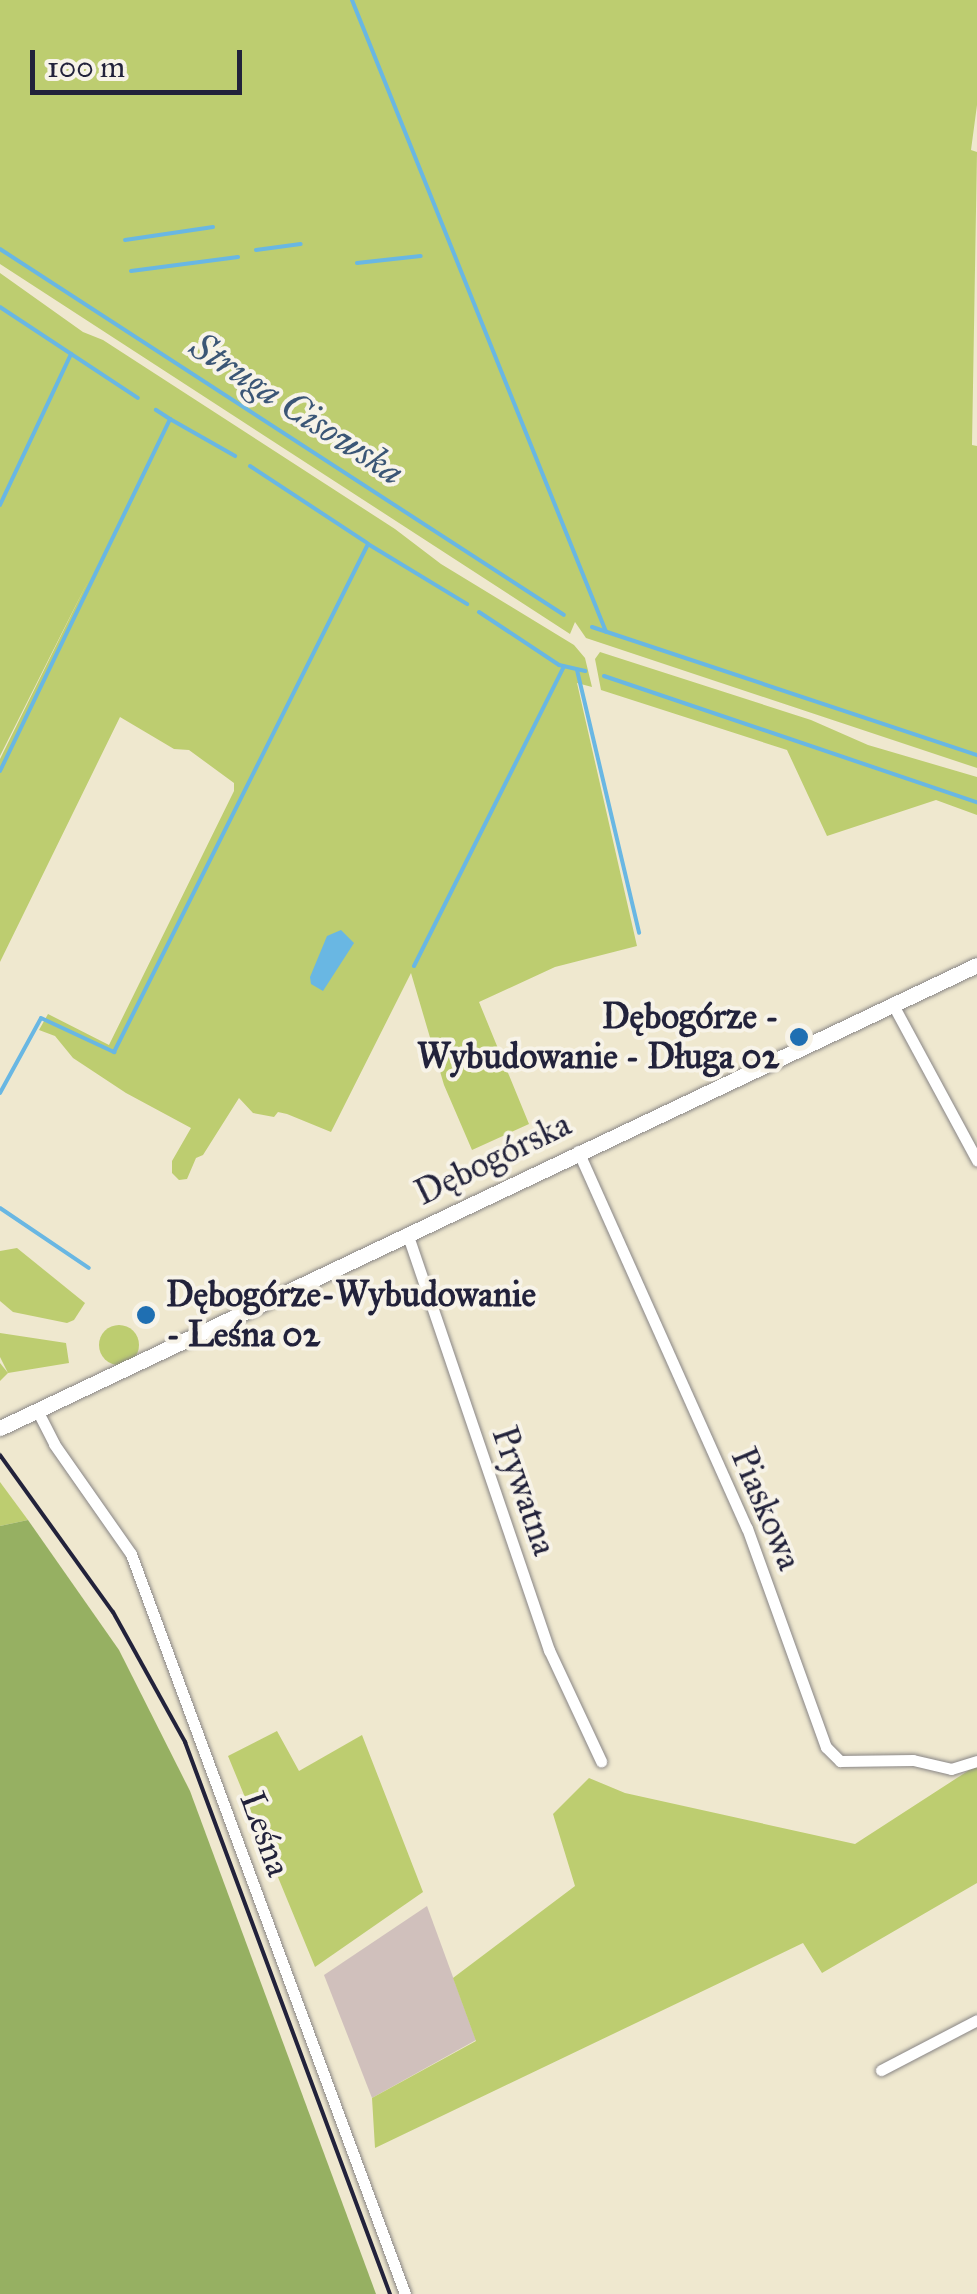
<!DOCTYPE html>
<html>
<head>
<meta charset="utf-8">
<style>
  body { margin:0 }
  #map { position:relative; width:977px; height:2294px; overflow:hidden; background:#efe8cf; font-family:"IM FELL Great Primer",serif }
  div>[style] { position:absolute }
  .industrial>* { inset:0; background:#d0c0bc }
  .green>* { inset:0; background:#bdcd70 }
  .round { border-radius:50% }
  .forest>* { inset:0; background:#96b062 }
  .water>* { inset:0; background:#69b7e3 }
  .stream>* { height:4px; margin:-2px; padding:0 2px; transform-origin:2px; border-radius:2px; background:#69b7e3 }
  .roads { filter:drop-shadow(0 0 2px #888585) drop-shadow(0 0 2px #888585) }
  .minor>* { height:11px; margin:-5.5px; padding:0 5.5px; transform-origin:5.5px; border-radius:5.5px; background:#fff }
  .tertiary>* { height:15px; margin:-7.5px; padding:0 7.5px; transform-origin:7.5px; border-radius:7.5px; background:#fff }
  .rail>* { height:4px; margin:-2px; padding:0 2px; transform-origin:2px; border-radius:2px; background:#22223b }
  .dots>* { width:28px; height:28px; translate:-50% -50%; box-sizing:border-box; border:5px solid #f7f3e8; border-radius:50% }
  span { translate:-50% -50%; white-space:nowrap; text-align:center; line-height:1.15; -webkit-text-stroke:8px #f7f3e8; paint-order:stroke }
  .poi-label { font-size:35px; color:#22223b; font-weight:700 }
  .right { translate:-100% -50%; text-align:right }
  .left { translate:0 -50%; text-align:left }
  .street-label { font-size:35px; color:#22223b }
  .water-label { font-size:38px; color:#3b5676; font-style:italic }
  .scale { position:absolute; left:30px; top:50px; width:212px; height:45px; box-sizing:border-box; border:5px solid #22223b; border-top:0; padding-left:12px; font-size:30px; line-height:35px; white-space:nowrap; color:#22223b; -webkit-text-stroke:8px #f7f3e8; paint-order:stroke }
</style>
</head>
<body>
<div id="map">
  <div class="industrial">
    <div style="clip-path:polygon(427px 1906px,476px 2040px,372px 2098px,324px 1975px)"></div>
  </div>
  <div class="green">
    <div style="clip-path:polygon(0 0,977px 0,977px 105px,971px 150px,977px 152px,972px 445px,977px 446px,977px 768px,586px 638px,575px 622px,570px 634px,0 264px)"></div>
    <div style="clip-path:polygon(0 273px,83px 332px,103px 340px,395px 529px,441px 564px,574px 645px,585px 658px,592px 687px,577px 683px,637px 946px,555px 967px,479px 1002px,529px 1124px,472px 1150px,444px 1085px,411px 973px,331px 1132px,287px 1114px,278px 1112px,274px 1117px,253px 1113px,239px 1098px,203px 1155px,196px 1158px,187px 1179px,179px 1180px,172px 1173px,172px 1161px,191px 1128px,126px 1093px,73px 1058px,55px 1036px,39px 1030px,48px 1014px,109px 1045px,234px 791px,234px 783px,189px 750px,174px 749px,120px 717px,0 962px,0 759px,87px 583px,0 756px)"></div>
    <div style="clip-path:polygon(600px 652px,811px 720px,868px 745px,977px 777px,977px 815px,936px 800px,827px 836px,787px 750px,601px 690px,595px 659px)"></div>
    <div style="clip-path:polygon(17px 1248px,85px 1303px,74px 1320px,67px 1323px,13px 1312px,0 1301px,0 1251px)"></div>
    <div class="round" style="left:99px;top:1325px;width:40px;height:40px"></div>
    <div style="clip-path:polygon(0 1333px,66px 1343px,69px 1363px,8px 1373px,0 1381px,0 1363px,8px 1373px,0 1357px)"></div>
    <div style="clip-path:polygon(0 1482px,28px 1520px,0 1526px)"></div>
    <div style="clip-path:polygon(277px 1731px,299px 1771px,362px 1735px,423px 1892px,315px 1967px,228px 1756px)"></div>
    <div style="clip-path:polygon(977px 1765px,977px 1883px,822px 1973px,803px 1943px,375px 2148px,372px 2098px,476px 2041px,453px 1978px,575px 1886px,553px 1814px,589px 1778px,625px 1793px,855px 1844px)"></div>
  </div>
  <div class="forest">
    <div style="clip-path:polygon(28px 1520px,119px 1650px,190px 1791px,376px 2294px,0 2294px,0 1526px)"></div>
  </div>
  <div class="water">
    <div style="clip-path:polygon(341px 930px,354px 943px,323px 991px,311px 984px,310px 977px,327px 936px)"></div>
  </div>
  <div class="stream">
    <div style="left:352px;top:0;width:681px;rotate:68.1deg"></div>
    <div style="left:125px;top:240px;width:89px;rotate:-8.4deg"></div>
    <div style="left:0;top:249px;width:672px;rotate:32.98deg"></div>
    <div style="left:256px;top:250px;width:45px;rotate:-7.6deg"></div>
    <div style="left:357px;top:263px;width:64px;rotate:-6.2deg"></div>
    <div style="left:131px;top:271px;width:108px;rotate:-7.5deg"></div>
    <div style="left:0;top:307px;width:165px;rotate:33.4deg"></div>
    <div style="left:170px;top:419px;width:75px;rotate:29.6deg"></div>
    <div style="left:250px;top:466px;width:140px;rotate:33.3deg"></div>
    <div style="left:0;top:505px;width:167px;rotate:-64.8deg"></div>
    <div style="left:479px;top:612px;width:96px;rotate:33.5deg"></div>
    <div style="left:559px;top:665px;width:27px;rotate:13deg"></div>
    <div style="left:592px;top:627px;width:406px;rotate:18.4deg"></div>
    <div style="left:577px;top:670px;width:270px;rotate:76.7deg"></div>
    <div style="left:604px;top:676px;width:394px;rotate:18.7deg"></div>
    <div style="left:0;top:771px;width:391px;rotate:-64.2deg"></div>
    <div style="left:170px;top:419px;width:17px;rotate:-147deg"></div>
    <div style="left:414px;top:966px;width:335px;rotate:-63.4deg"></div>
    <div style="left:0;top:1093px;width:85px;rotate:-61.3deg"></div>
    <div style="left:41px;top:1018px;width:81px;rotate:25deg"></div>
    <div style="left:114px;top:1052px;width:568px;rotate:-63.43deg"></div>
    <div style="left:368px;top:544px;width:116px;rotate:31.2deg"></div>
    <div style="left:0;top:1208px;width:107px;rotate:34deg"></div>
  </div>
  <div class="roads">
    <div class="minor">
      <div style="left:892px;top:1003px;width:179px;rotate:61.6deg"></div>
      <div style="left:578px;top:1151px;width:413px;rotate:65.9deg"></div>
      <div style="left:747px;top:1528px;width:233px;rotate:70.2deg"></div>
      <div style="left:826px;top:1747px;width:20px;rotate:45deg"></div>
      <div style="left:840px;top:1761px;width:73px;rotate:-0.8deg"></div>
      <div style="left:913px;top:1760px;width:39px;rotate:13deg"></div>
      <div style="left:951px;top:1769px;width:27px;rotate:-17deg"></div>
      <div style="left:407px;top:1233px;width:441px;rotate:71.2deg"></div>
      <div style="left:549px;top:1650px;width:123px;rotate:64.9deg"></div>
      <div style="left:38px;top:1412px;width:36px;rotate:63deg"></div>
      <div style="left:54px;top:1444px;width:134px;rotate:55deg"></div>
      <div style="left:131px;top:1554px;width:789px;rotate:69.68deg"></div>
      <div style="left:881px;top:2070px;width:108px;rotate:-27.5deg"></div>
    </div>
    <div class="tertiary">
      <div style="left:0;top:1428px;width:1081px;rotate:-25.36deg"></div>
    </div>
  </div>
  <div class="rail">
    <div style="left:0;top:1455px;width:193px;rotate:54.3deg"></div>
    <div style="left:113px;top:1612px;width:149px;rotate:61deg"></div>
    <div style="left:185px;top:1742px;width:589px;rotate:69.63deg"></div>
  </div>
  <div class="dots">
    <div style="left:799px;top:1037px;background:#1f6fb2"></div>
    <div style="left:146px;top:1315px;background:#1f6fb2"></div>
  </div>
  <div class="poi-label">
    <span class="right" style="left:779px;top:1037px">Dębogórze -<br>Wybudowanie - Długa 02</span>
    <span class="left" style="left:166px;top:1315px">Dębogórze-Wybudowanie<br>- Leśna 02</span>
  </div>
  <div class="street-label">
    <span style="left:493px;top:1159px;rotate:-26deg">Dębogórska</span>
    <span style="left:524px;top:1491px;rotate:71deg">Prywatna</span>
    <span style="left:766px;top:1509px;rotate:67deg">Piaskowa</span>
    <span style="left:265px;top:1834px;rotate:70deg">Leśna</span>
  </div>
  <div class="water-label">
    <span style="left:297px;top:409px;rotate:33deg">Struga Cisowska</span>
  </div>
  <div class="scale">100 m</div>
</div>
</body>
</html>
